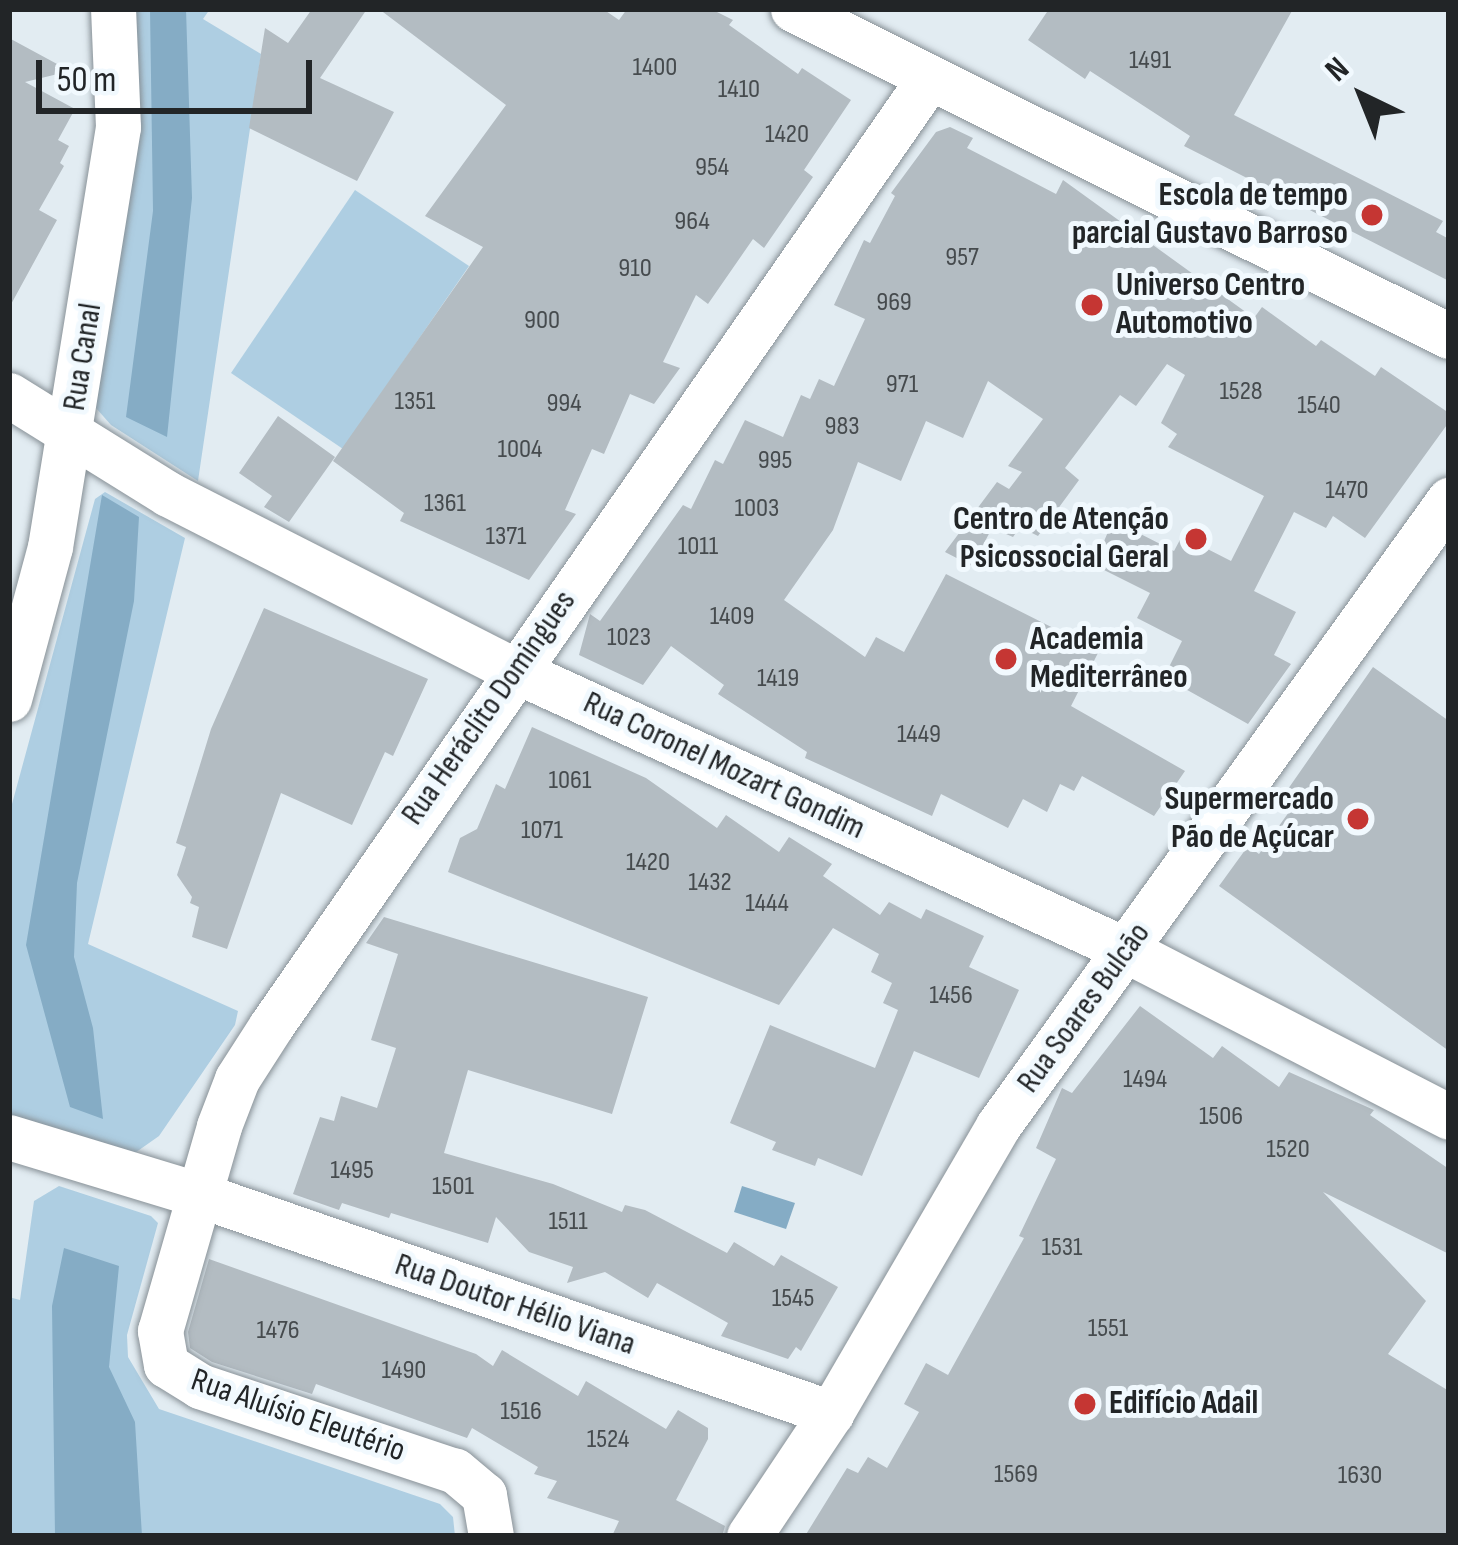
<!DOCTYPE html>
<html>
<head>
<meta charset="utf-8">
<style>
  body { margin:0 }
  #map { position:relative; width:1458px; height:1545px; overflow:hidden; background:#e2ecf2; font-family:"Sofia Sans Condensed",sans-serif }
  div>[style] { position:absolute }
  .green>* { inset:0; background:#aecee2 }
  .water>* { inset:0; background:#85acc5 }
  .building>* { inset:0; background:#b3bcc2 }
  .roads { filter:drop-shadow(0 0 3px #889197) drop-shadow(0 0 3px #889197) }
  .minor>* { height:45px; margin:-22.5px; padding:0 22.5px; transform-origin:22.5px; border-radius:22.5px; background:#fff }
  .dots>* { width:33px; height:33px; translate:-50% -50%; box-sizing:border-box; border:6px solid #f1f9fe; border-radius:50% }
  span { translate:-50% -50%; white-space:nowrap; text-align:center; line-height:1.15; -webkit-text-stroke:10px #f1f9fe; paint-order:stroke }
  .number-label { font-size:27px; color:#464b4e }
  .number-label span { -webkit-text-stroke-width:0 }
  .poi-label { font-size:33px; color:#222527; font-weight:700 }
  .right { translate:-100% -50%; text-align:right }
  .left { translate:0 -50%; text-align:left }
  .street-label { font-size:33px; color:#222527 }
  .frame { position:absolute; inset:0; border:12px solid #222527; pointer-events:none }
  .north { position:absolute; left:1302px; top:36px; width:120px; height:120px; -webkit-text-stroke:9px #f1f9fe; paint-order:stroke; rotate:317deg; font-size:33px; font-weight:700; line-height:48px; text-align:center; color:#222527 }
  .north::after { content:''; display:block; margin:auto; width:42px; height:54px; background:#222527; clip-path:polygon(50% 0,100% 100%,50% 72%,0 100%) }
  .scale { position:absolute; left:36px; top:60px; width:276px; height:54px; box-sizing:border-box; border:6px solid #222527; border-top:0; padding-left:15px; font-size:36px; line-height:42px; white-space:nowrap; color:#222527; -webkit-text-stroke:9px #f1f9fe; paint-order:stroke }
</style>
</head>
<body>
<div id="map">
  <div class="green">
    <div style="clip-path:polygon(130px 9px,210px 9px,203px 19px,261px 54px,198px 481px,111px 425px,96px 408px)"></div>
    <div style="clip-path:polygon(355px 190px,469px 266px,343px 449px,231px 373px)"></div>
    <div style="clip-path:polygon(105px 492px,185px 538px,88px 944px,238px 1011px,235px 1025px,159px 1136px,132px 1155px,9px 1125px,9px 815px,95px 499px)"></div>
    <div style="clip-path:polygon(59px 1186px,151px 1216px,158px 1223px,127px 1335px,128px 1357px,159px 1409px,440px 1504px,453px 1517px,455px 1536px,9px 1536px,9px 1297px,20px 1300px,34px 1201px)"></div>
  </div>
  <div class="water">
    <div style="clip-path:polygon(150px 9px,186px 9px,192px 198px,167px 437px,126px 417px,153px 211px)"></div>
    <div style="clip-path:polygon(102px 495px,139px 517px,134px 601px,77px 883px,74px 957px,93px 1028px,103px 1119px,70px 1107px,26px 945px)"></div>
    <div style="clip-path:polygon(742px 1186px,795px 1203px,786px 1229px,734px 1212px)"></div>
    <div style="clip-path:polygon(64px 1248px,119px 1266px,109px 1367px,135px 1422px,142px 1536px,55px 1536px,52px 1306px)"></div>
  </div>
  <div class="building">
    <div style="clip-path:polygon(312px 9px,367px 9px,320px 78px,394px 112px,357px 181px,249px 128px,265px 28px,288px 43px)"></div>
    <div style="clip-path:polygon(379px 9px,603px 9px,619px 20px,627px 9px,711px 9px,733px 20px,729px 25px,798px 74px,802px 68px,851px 100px,804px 170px,813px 177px,764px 248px,753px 239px,708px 304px,696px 295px,663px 362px,680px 368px,654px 404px,630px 394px,604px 454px,592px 449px,565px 510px,576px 514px,529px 580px,400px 521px,404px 513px,333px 461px,483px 247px,425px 216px,506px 105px)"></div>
    <div style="clip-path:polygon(1049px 9px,1293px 9px,1234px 115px,1443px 221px,1436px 232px,1449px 239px,1449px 281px,1184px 146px,1190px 136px,1090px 71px,1085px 79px,1028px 40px)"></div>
    <div style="clip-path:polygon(9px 38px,70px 71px,25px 82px,75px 109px,58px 140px,69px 146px,60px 163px,64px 166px,39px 210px,57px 220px,9px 308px)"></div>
    <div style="clip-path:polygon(950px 127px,973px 138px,967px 148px,1056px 194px,1063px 180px,1254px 318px,1262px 307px,1316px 346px,1321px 340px,1375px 376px,1381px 367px,1449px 413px,1449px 422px,1365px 538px,1333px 516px,1326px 528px,1294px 512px,1254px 591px,1296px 612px,1274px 655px,1291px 664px,1248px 724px,1164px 677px,1182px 641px,1137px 618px,1150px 593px,1094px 565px,1113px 520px,1174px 551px,1182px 536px,1231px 561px,1264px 496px,1168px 447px,1177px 434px,1161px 423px,1185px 375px,1167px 364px,1136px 406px,1120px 395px,1065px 468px,1079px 480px,1038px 536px,1020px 527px,1013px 537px,992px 528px,972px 566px,945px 552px,997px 482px,1009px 489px,1022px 472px,1008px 466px,1043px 419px,988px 381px,963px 438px,926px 421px,901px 481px,858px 462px,833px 530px,784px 600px,865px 657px,876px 637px,904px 652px,946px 574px,1099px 651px,1071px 706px,1185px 771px,1154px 816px,1082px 776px,1074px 791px,1060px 784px,1047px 812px,1023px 799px,1008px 828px,941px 794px,932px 816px,805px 758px,807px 752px,718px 694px,724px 685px,671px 646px,643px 685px,579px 655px,590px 614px,600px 621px,683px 505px,691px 509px,715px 460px,723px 464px,745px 420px,783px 437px,801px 395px,810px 399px,819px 379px,834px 386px,865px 319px,834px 305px,864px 240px,870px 243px,895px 196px,891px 193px,936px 132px)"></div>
    <div style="clip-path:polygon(278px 416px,335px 457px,289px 522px,264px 507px,272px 496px,239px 473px)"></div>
    <div style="clip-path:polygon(264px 608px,428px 679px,393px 756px,385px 752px,352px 825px,281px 793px,227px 949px,192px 937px,199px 907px,190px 903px,192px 897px,177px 875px,186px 847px,176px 843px,211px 729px)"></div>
    <div style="clip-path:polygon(1373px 667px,1449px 721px,1449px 1051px,1219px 886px,1248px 846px,1259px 854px,1299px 798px,1288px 789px)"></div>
    <div style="clip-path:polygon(532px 727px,646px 778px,717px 828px,726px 815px,779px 852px,789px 837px,832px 864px,823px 876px,880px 915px,889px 902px,921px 919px,926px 909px,984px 936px,969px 967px,1019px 990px,979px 1078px,914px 1051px,862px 1176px,818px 1158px,815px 1166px,772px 1150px,776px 1142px,730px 1123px,770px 1025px,875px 1068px,898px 1010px,883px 1003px,892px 983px,871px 972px,879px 954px,833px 928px,779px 1005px,448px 872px,460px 838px,477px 829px,496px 784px,505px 789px)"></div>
    <div style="clip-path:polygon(384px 917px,648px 997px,612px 1114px,468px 1070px,444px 1153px,553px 1184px,622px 1212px,625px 1205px,645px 1210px,727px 1253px,734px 1242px,774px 1266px,781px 1255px,838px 1287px,801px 1351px,796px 1347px,788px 1359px,721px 1336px,728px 1323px,657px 1283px,648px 1298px,605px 1272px,567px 1283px,573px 1267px,529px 1252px,496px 1217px,488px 1243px,391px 1213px,389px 1218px,342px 1203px,339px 1210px,293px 1194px,320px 1117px,334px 1121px,341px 1096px,377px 1108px,396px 1048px,371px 1040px,398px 954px,366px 943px)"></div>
    <div style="clip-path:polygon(1140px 1006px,1213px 1058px,1222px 1046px,1279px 1087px,1289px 1072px,1374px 1110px,1370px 1115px,1449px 1169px,1449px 1254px,1323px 1192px,1426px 1301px,1388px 1354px,1449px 1391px,1449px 1536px,805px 1536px,847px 1468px,858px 1473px,868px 1457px,887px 1468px,919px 1412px,904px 1404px,926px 1363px,948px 1375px,1024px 1238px,1019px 1236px,1056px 1159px,1036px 1148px,1062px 1088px,1072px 1093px)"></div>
    <div style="clip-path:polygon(209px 1259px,476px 1354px,493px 1366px,502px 1350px,578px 1396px,586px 1381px,666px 1429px,678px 1410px,708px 1428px,708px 1439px,676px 1500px,725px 1526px,722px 1536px,612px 1536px,619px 1521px,547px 1498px,557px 1481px,534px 1474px,538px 1467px,472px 1428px,467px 1438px,316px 1384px,312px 1394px,212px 1362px,190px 1348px,188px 1332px)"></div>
  </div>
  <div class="roads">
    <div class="minor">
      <div style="left:793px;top:9px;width:733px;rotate:26.5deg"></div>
      <div style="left:9px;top:395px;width:187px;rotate:31.9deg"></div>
      <div style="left:168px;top:494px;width:388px;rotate:27deg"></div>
      <div style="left:514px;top:670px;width:673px;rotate:24.58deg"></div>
      <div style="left:1126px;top:950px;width:364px;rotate:27.3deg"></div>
      <div style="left:9px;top:699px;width:157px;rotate:-74.9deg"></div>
      <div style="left:50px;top:547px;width:425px;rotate:-80.8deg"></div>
      <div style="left:118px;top:127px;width:118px;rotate:-92.4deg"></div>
      <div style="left:9px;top:1137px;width:200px;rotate:16.9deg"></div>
      <div style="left:200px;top:1195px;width:668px;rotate:19.06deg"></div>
      <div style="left:491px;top:1536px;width:42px;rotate:-99.7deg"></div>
      <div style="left:484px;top:1495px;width:38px;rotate:-140deg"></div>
      <div style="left:455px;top:1471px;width:269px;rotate:-161.6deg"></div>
      <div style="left:200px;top:1386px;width:40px;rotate:-148deg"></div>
      <div style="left:166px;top:1365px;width:35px;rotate:-100deg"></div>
      <div style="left:160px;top:1331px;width:213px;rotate:-73.9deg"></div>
      <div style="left:219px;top:1126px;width:50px;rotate:-69deg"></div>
      <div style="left:237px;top:1079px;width:63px;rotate:-57.3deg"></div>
      <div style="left:271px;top:1026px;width:1155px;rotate:-55.22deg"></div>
      <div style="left:749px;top:1536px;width:148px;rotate:-56.3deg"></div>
      <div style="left:831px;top:1413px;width:332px;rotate:-59.8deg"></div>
      <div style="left:998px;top:1126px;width:772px;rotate:-54.23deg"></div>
    </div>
  </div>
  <div class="dots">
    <div style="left:1372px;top:215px;background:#c53633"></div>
    <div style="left:1092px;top:305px;background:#c53633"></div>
    <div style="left:1196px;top:539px;background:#c53633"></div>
    <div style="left:1006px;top:659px;background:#c53633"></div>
    <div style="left:1358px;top:819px;background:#c53633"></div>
    <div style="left:1085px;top:1404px;background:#c53633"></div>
  </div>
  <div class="number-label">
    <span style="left:1150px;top:61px">1491</span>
    <span style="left:655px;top:68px">1400</span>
    <span style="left:739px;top:90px">1410</span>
    <span style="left:787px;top:135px">1420</span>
    <span style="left:712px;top:168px">954</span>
    <span style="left:692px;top:222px">964</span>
    <span style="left:962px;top:258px">957</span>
    <span style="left:635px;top:269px">910</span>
    <span style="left:894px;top:303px">969</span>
    <span style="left:542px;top:321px">900</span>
    <span style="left:902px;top:385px">971</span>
    <span style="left:1241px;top:392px">1528</span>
    <span style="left:415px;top:402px">1351</span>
    <span style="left:564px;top:404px">994</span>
    <span style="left:1319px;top:406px">1540</span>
    <span style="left:842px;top:427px">983</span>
    <span style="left:520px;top:450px">1004</span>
    <span style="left:775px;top:461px">995</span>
    <span style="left:1347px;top:491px">1470</span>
    <span style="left:445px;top:504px">1361</span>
    <span style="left:757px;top:509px">1003</span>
    <span style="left:506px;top:537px">1371</span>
    <span style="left:698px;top:547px">1011</span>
    <span style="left:732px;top:617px">1409</span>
    <span style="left:629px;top:638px">1023</span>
    <span style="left:778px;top:679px">1419</span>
    <span style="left:919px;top:735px">1449</span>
    <span style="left:570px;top:781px">1061</span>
    <span style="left:542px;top:831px">1071</span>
    <span style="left:648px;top:863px">1420</span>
    <span style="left:710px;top:883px">1432</span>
    <span style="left:767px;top:904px">1444</span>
    <span style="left:951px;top:996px">1456</span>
    <span style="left:1145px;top:1080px">1494</span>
    <span style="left:1221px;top:1117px">1506</span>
    <span style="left:1288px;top:1150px">1520</span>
    <span style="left:352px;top:1171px">1495</span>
    <span style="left:453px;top:1187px">1501</span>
    <span style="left:568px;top:1222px">1511</span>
    <span style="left:1062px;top:1248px">1531</span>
    <span style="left:793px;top:1299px">1545</span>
    <span style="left:1108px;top:1329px">1551</span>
    <span style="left:278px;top:1331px">1476</span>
    <span style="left:404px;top:1371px">1490</span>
    <span style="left:521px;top:1412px">1516</span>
    <span style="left:608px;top:1440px">1524</span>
    <span style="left:1016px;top:1475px">1569</span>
    <span style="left:1360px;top:1476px">1630</span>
  </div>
  <div class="poi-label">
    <span class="right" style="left:1348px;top:215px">Escola de tempo<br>parcial Gustavo Barroso</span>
    <span class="left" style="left:1116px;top:305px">Universo Centro<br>Automotivo</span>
    <span class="right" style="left:1169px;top:539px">Centro de Atenção<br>Psicossocial Geral</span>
    <span class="left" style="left:1030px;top:659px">Academia<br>Mediterrâneo</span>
    <span class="right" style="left:1334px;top:819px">Supermercado<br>Pão de Açúcar</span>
    <span class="left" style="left:1109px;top:1404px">Edifício Adail</span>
  </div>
  <div class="street-label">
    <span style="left:83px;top:357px;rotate:-81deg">Rua Canal</span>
    <span style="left:489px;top:708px;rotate:-55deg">Rua Heráclito Domingues</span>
    <span style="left:724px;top:766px;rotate:25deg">Rua Coronel Mozart Gondim</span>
    <span style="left:1084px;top:1008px;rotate:-54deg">Rua Soares Bulcão</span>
    <span style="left:515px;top:1305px;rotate:19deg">Rua Doutor Hélio Viana</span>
    <span style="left:298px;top:1416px;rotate:19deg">Rua Aluísio Eleutério</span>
  </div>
  <div class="frame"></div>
  <div class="north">N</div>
  <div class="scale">50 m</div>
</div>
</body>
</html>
